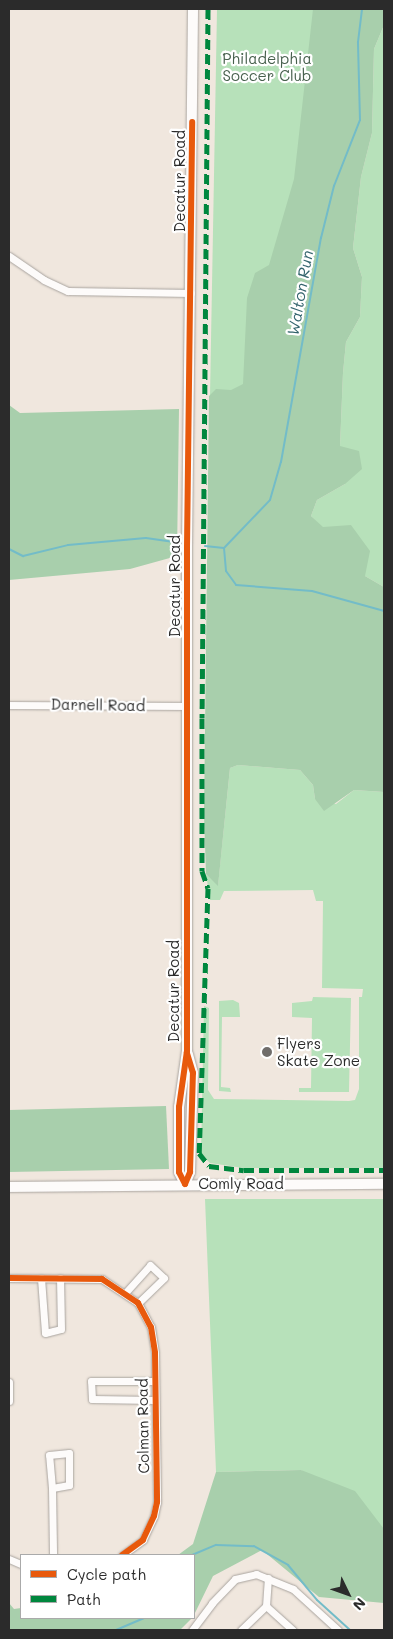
<!DOCTYPE html>
<html>
<head>
<meta charset="utf-8">
<style>
  body { margin:0 }
  #map { position:relative; width:393px; height:1639px; overflow:hidden; background:#f0e7de; font-family:Mali,sans-serif }
  div>[style] { position:absolute }
  .green>* { inset:0; background:#b7e1ba }
  .forest>* { inset:0; background:#a8cfac }
  .stream>* { height:2px; margin:-1px; padding:0 1px; transform-origin:1px; border-radius:1px; background:#73bcc8 }
  .roads { filter:drop-shadow(0 0 1px #a9a49f) drop-shadow(0 0 1px #a9a49f) }
  .street>* { height:7px; margin:-3.5px; padding:0 3.5px; transform-origin:3.5px; border-radius:3.5px; background:#fdfbfa }
  .secondary>* { height:10px; margin:-5px; padding:0 5px; transform-origin:5px; border-radius:5px; background:#fdfbfa }
  .quiet>* { height:5px; margin-top:-2.5px; transform-origin:0; background:repeating-linear-gradient(90deg,#00873e 0 10px,transparent 0 15px) }
  .cycleway>* { height:6px; margin:-3px; padding:0 3px; transform-origin:3px; border-radius:3px; background:#e8590c }
  .dots>* { width:14px; height:14px; translate:-50% -50%; box-sizing:border-box; border:2px solid #fff; border-radius:50% }
  span { translate:-50% -50%; white-space:nowrap; text-align:center; line-height:1.15; -webkit-text-stroke:4.5px #fff; paint-order:stroke }
  .park-label { font-size:15px; color:#47604d }
  .street-label { font-size:15px; color:#2b2b2b }
  .poi-label { font-size:15px; color:#2b2b2b }
  .left { translate:0 -50%; text-align:left }
  .water-label { font-size:16px; color:#34646d; font-style:italic }
  .frame { position:absolute; inset:0; border:10px solid #2b2b2b; pointer-events:none }
  .legend { position:absolute; left:20px; top:1554px; width:175px; height:65px; box-sizing:border-box; background:#fff; border:1px solid #aaa; margin:0; padding:6px 9px; list-style:none; font-size:15px; color:#2b2b2b }
  .legend li { display:flex; align-items:center; gap:10px; height:25px }
  .legend b { width:25px; border:1px solid #aaa }
  .north { position:absolute; left:323px; top:1569px; width:50px; height:50px; -webkit-text-stroke:4px #fff; paint-order:stroke; rotate:132deg; font-size:14px; font-weight:700; line-height:20px; text-align:center; color:#2b2b2b }
  .north::after { content:''; display:block; margin:auto; width:18px; height:22px; background:#2b2b2b; clip-path:polygon(50% 0,100% 100%,50% 72%,0 100%) }
</style>
</head>
<body>
<div id="map">
  <div class="green">
    <div style="clip-path:polygon(217px 9px,325px 9px,299px 217px,247px 395px,210px 396px)"></div>
    <div style="clip-path:polygon(384px 25px,384px 587px,365px 576px,311px 516px,317px 500px,345px 484px,340px 446px,343px 373px,346px 342px,360px 317px,362px 277px,353px 248px,361px 177px,372px 133px,374px 49px)"></div>
    <div style="clip-path:polygon(238px 765px,300px 770px,313px 785px,315px 799px,336px 804px,354px 790px,384px 792px,384px 1168px,243px 1168px,210px 1163px,201px 1154px,204px 1006px,209px 1008px,208px 1090px,214px 1099px,349px 1101px,355px 1100px,359px 1089px,359px 997px,362px 997px,363px 989px,322px 988px,323px 901px,316px 901px,313px 890px,224px 891px,220px 900px,210px 900px,206px 874px,218px 885px,230px 768px)"></div>
    <div style="clip-path:polygon(313px 997px,351px 998px,349px 1092px,299px 1092px,299px 1088px,311px 1088px,312px 1018px,292px 1017px,292px 1003px,312px 1001px)"></div>
    <div style="clip-path:polygon(233px 1000px,239px 1003px,240px 1017px,222px 1017px,221px 1087px,230px 1088px,231px 1092px,219px 1091px,219px 1001px)"></div>
    <div style="clip-path:polygon(205px 1199px,384px 1199px,384px 1529px,301px 1470px,216px 1472px)"></div>
  </div>
  <div class="forest">
    <div style="clip-path:polygon(313px 9px,384px 9px,384px 25px,374px 49px,372px 133px,361px 177px,353px 248px,362px 277px,360px 317px,346px 342px,343px 373px,340px 446px,359px 451px,362px 469px,345px 484px,317px 500px,311px 516px,323px 527px,351px 525px,370px 551px,365px 576px,384px 587px,384px 792px,354px 790px,324px 811px,315px 799px,313px 785px,300px 770px,238px 765px,230px 768px,218px 886px,206px 874px,204px 815px,209px 396px,216px 389px,231px 390px,243px 384px,247px 298px,255px 273px,269px 265px,294px 179px)"></div>
    <div style="clip-path:polygon(9px 405px,20px 413px,179px 409px,177px 556px,130px 569px,9px 580px)"></div>
    <div style="clip-path:polygon(166px 1106px,169px 1169px,9px 1172px,9px 1110px)"></div>
    <div style="clip-path:polygon(301px 1470px,355px 1491px,384px 1529px,384px 1603px,319px 1597px,262px 1550px,213px 1576px,194px 1615px,194px 1555px,178px 1555px,193px 1544px,216px 1472px)"></div>
    <div style="clip-path:polygon(9px 1603px,14px 1609px,21px 1608px,21px 1618px,192px 1618px,180px 1630px,9px 1630px)"></div>
  </div>
  <div class="stream">
    <div style="left:205px;top:546px;width:19px;rotate:6deg"></div>
    <div style="left:224px;top:548px;width:66px;rotate:-46.2deg"></div>
    <div style="left:270px;top:500px;width:40px;rotate:-74deg"></div>
    <div style="left:281px;top:462px;width:228px;rotate:-79.9deg"></div>
    <div style="left:321px;top:238px;width:54px;rotate:-76deg"></div>
    <div style="left:334px;top:186px;width:71px;rotate:-68.5deg"></div>
    <div style="left:360px;top:120px;width:78px;rotate:-91.5deg"></div>
    <div style="left:358px;top:42px;width:33px;rotate:-83deg"></div>
    <div style="left:224px;top:548px;width:23px;rotate:85deg"></div>
    <div style="left:226px;top:571px;width:17px;rotate:54deg"></div>
    <div style="left:236px;top:585px;width:76px;rotate:4.5deg"></div>
    <div style="left:312px;top:591px;width:75px;rotate:15.5deg"></div>
    <div style="left:9px;top:549px;width:16px;rotate:27deg"></div>
    <div style="left:23px;top:556px;width:46px;rotate:-13.7deg"></div>
    <div style="left:68px;top:545px;width:78px;rotate:-5.1deg"></div>
    <div style="left:146px;top:538px;width:30px;rotate:8deg"></div>
    <div style="left:192px;top:1555px;width:26px;rotate:-23deg"></div>
    <div style="left:216px;top:1545px;width:38px;rotate:2deg"></div>
    <div style="left:254px;top:1546px;width:39px;rotate:29deg"></div>
    <div style="left:288px;top:1565px;width:45px;rotate:50.4deg"></div>
    <div style="left:317px;top:1600px;width:45px;rotate:42.3deg"></div>
    <div style="left:9px;top:1630px;width:13px"></div>
    <div style="left:116px;top:1630px;width:30px;rotate:-23deg"></div>
  </div>
  <div class="roads">
    <div class="street">
      <div style="left:9px;top:256px;width:42px;rotate:34.4deg"></div>
      <div style="left:44px;top:280px;width:26px;rotate:25deg"></div>
      <div style="left:68px;top:291px;width:123px;rotate:0.9deg"></div>
      <div style="left:9px;top:705px;width:178px;rotate:0.3deg"></div>
      <div style="left:9px;top:1278px;width:93px;rotate:0.6deg"></div>
      <div style="left:102px;top:1279px;width:43px;rotate:33.7deg"></div>
      <div style="left:138px;top:1303px;width:27px;rotate:62deg"></div>
      <div style="left:151px;top:1327px;width:26px;rotate:81deg"></div>
      <div style="left:155px;top:1353px;width:149px;rotate:89.2deg"></div>
      <div style="left:157px;top:1502px;width:14px;rotate:102deg"></div>
      <div style="left:154px;top:1516px;width:26px;rotate:115deg"></div>
      <div style="left:143px;top:1540px;width:26px;rotate:144deg"></div>
      <div style="left:41px;top:1278px;width:55px;rotate:85.8deg"></div>
      <div style="left:45px;top:1333px;width:16px;rotate:-14deg"></div>
      <div style="left:61px;top:1329px;width:51px;rotate:-91.1deg"></div>
      <div style="left:126px;top:1292px;width:36px;rotate:-48deg"></div>
      <div style="left:150px;top:1265px;width:19px;rotate:43deg"></div>
      <div style="left:164px;top:1278px;width:36px;rotate:136deg"></div>
      <div style="left:9px;top:1382px;width:19px;rotate:90deg"></div>
      <div style="left:155px;top:1400px;width:63px;rotate:-179.1deg"></div>
      <div style="left:92px;top:1399px;width:18px;rotate:-93deg"></div>
      <div style="left:91px;top:1381px;width:64px"></div>
      <div style="left:69px;top:1453px;width:32px;rotate:90deg"></div>
      <div style="left:69px;top:1485px;width:17px;rotate:170deg"></div>
      <div style="left:52px;top:1488px;width:33px;rotate:-95deg"></div>
      <div style="left:49px;top:1455px;width:20px;rotate:-6deg"></div>
      <div style="left:52px;top:1488px;width:67px;rotate:89.1deg"></div>
      <div style="left:9px;top:1559px;width:13px;rotate:23deg"></div>
      <div style="left:266px;top:1606px;width:36px;rotate:42deg"></div>
      <div style="left:266px;top:1606px;width:28px;rotate:-86deg"></div>
      <div style="left:192px;top:1630px;width:34px;rotate:-53deg"></div>
      <div style="left:212px;top:1603px;width:33px;rotate:-46deg"></div>
      <div style="left:235px;top:1579px;width:22px;rotate:-13deg"></div>
      <div style="left:256px;top:1574px;width:40px;rotate:22deg"></div>
      <div style="left:293px;top:1589px;width:61px;rotate:42.3deg"></div>
      <div style="left:241px;top:1630px;width:35px;rotate:-44deg"></div>
    </div>
    <div class="secondary">
      <div style="left:185px;top:1184px;width:13px;rotate:-117deg"></div>
      <div style="left:179px;top:1172px;width:65px;rotate:-90deg"></div>
      <div style="left:179px;top:1107px;width:57px;rotate:-81.9deg"></div>
      <div style="left:187px;top:1051px;width:504px;rotate:-90deg"></div>
      <div style="left:187px;top:547px;width:538px;rotate:-89.36deg"></div>
      <div style="left:185px;top:1184px;width:13px;rotate:-67deg"></div>
      <div style="left:190px;top:1172px;width:99px;rotate:-88.3deg"></div>
      <div style="left:193px;top:1073px;width:20px;rotate:-105deg"></div>
      <div style="left:9px;top:1187px;width:375px;rotate:-0.5deg"></div>
    </div>
  </div>
  <div class="quiet">
    <div style="left:208px;top:9px;width:709px;rotate:90.48deg"></div>
    <div style="left:202px;top:718px;width:153px;rotate:90deg"></div>
    <div style="left:202px;top:871px;width:18px;rotate:71deg"></div>
    <div style="left:208px;top:888px;width:265px;rotate:91.9deg"></div>
    <div style="left:199px;top:1153px;width:16px;rotate:52deg"></div>
    <div style="left:209px;top:1166px;width:35px;rotate:7deg"></div>
    <div style="left:244px;top:1170px;width:140px"></div>
  </div>
  <div class="cycleway">
    <div style="left:185px;top:1184px;width:13px;rotate:-117deg"></div>
    <div style="left:179px;top:1172px;width:65px;rotate:-90deg"></div>
    <div style="left:179px;top:1107px;width:57px;rotate:-81.9deg"></div>
    <div style="left:187px;top:1051px;width:504px;rotate:-90deg"></div>
    <div style="left:187px;top:547px;width:425px;rotate:-89.3deg"></div>
    <div style="left:185px;top:1184px;width:13px;rotate:-67deg"></div>
    <div style="left:190px;top:1172px;width:99px;rotate:-88.3deg"></div>
    <div style="left:193px;top:1073px;width:21px;rotate:-107deg"></div>
    <div style="left:9px;top:1278px;width:93px;rotate:0.6deg"></div>
    <div style="left:102px;top:1279px;width:43px;rotate:33.7deg"></div>
    <div style="left:138px;top:1303px;width:27px;rotate:62deg"></div>
    <div style="left:151px;top:1327px;width:26px;rotate:81deg"></div>
    <div style="left:155px;top:1353px;width:149px;rotate:89.2deg"></div>
    <div style="left:157px;top:1502px;width:14px;rotate:102deg"></div>
    <div style="left:154px;top:1516px;width:26px;rotate:115deg"></div>
    <div style="left:143px;top:1540px;width:26px;rotate:144deg"></div>
  </div>
  <div class="dots">
    <div style="left:267px;top:1052px;background:#706d6a"></div>
  </div>
  <div class="park-label">
    <span style="left:267px;top:67px">Philadelphia<br>Soccer Club</span>
  </div>
  <div class="street-label">
    <span style="left:180px;top:181px;rotate:-90deg">Decatur Road</span>
    <span style="left:175px;top:586px;rotate:-90deg">Decatur Road</span>
    <span style="left:98px;top:705px;rotate:1deg">Darnell Road</span>
    <span style="left:174px;top:991px;rotate:-90deg">Decatur Road</span>
    <span style="left:241px;top:1184px">Comly Road</span>
    <span style="left:143px;top:1426px;rotate:-91deg">Colman Road</span>
  </div>
  <div class="poi-label">
    <span class="left" style="left:277px;top:1052px">Flyers<br>Skate Zone</span>
  </div>
  <div class="water-label">
    <span style="left:300px;top:293px;rotate:-80deg">Walton Run</span>
  </div>
  <div class="frame"></div>
  <ul class="legend">
  <li><b style="height:6px;background:#e8590c"></b>Cycle path</li>
  <li><b style="height:6px;background:#00873e"></b>Path</li>
  </ul>
  <div class="north">N</div>
</div>
</body>
</html>
